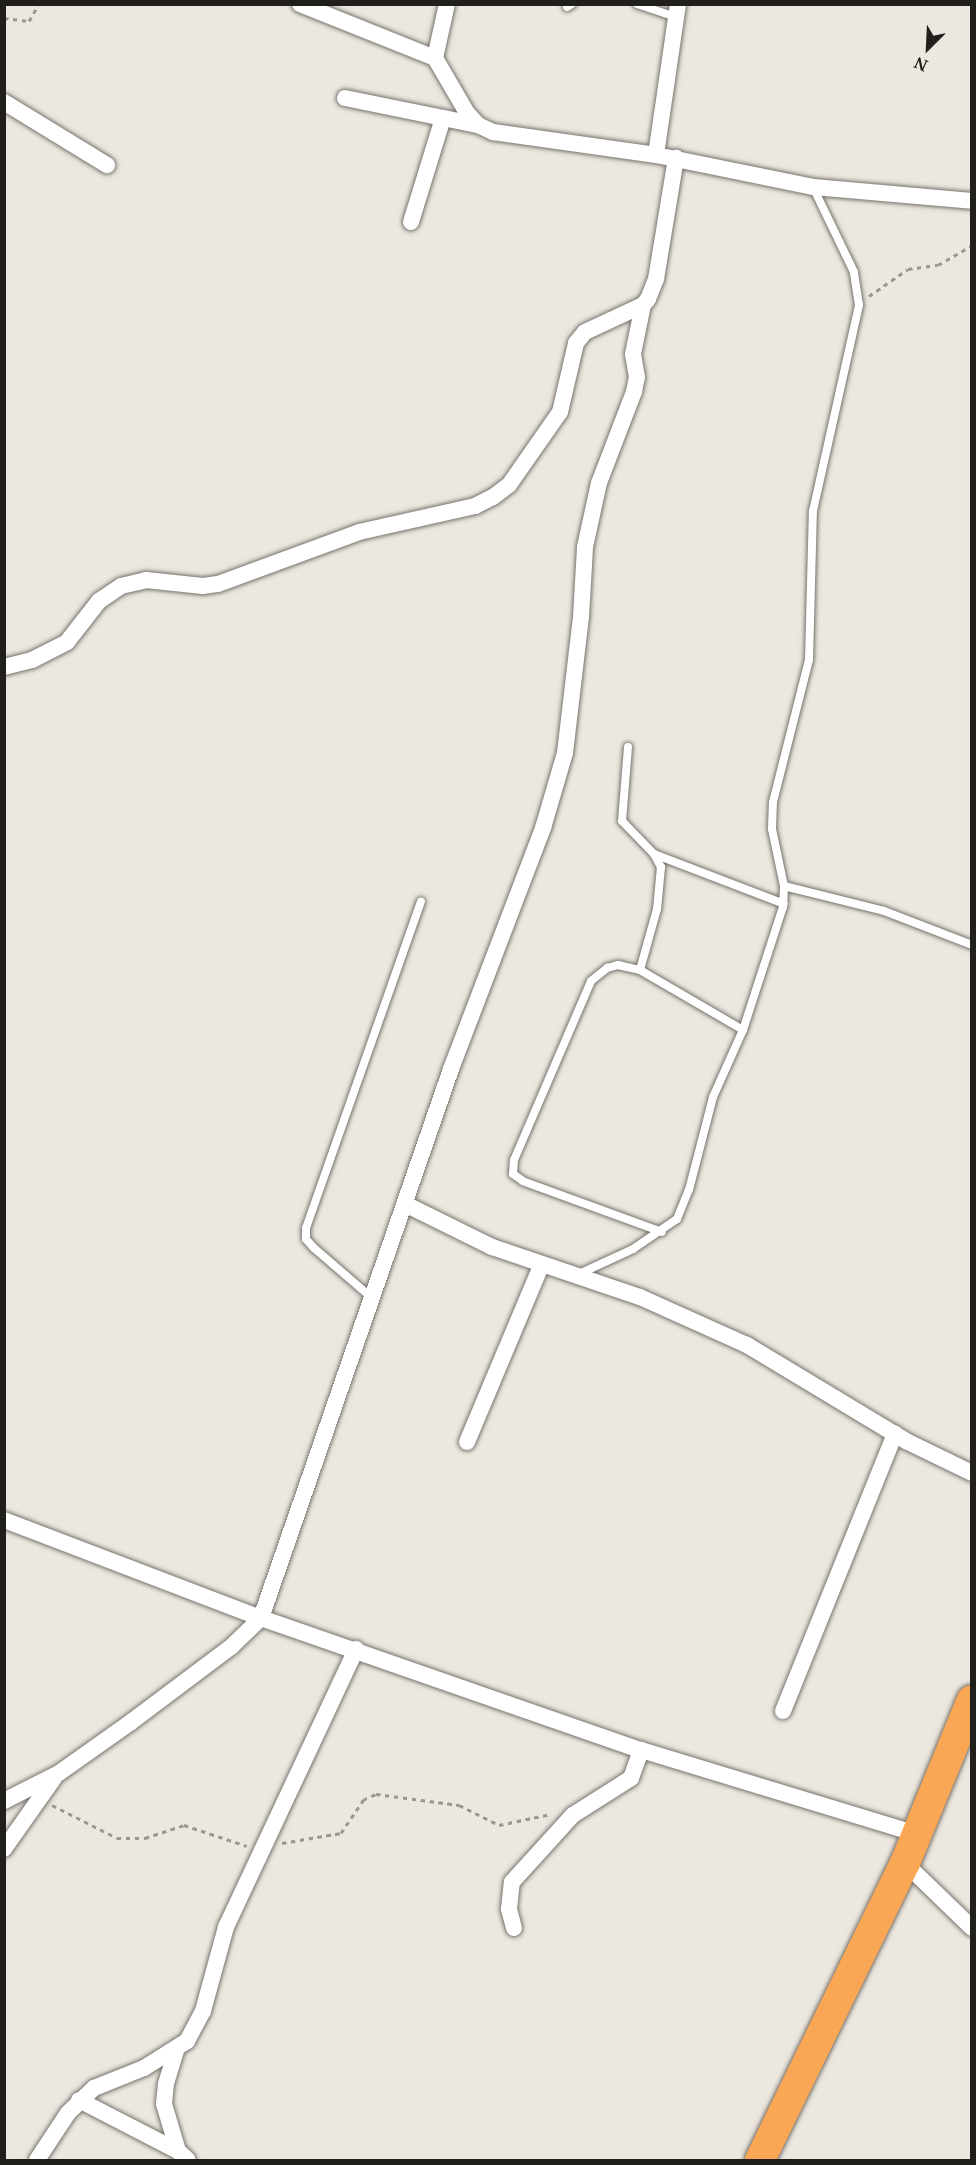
<!DOCTYPE html>
<html>
<head>
<meta charset="utf-8">
<style>
  body { margin:0 }
  #map { position:relative; width:976px; height:2165px; overflow:hidden; background:#ece8e0; font-family:"Noto Serif",serif }
  div>[style] { position:absolute }
  .path>* { height:3px; margin-top:-1.5px; transform-origin:0; background:repeating-linear-gradient(90deg,#9a9791 0 4.5px,transparent 0 9px) }
  .roads { filter:drop-shadow(0 0 2px #77736c) drop-shadow(0 0 2px #77736c) }
  .lane>* { height:8px; margin:-4px; padding:0 4px; transform-origin:4px; border-radius:4px; background:#fff }
  .street>* { height:16px; margin:-8px; padding:0 8px; transform-origin:8px; border-radius:8px; background:#fff }
  .highway>* { height:30px; margin:-15px; padding:0 15px; transform-origin:15px; border-radius:15px; background:#f9a754 }
  span { translate:-50% -50%; white-space:nowrap; text-align:center; line-height:1.15; -webkit-text-stroke:5px #ece8e0; paint-order:stroke }
  .frame { position:absolute; inset:0; border:6px solid #201f1c; pointer-events:none }
  .north { position:absolute; left:898px; top:18px; width:60px; height:60px; -webkit-text-stroke:4px #ece8e0; paint-order:stroke; rotate:204deg; font-size:16px; font-weight:700; line-height:24px; text-align:center; color:#201f1c }
  .north::after { content:''; display:block; margin:auto; width:21px; height:27px; background:#201f1c; clip-path:polygon(50% 0,100% 100%,50% 72%,0 100%) }
</style>
</head>
<body>
<div id="map">
  <div class="path">
    <div style="left:4px;top:18px;width:25px;rotate:7deg"></div>
    <div style="left:29px;top:21px;width:20px;rotate:-60deg"></div>
    <div style="left:869px;top:296px;width:47px;rotate:-34.7deg"></div>
    <div style="left:908px;top:269px;width:30px;rotate:-8deg"></div>
    <div style="left:938px;top:265px;width:39px;rotate:-30deg"></div>
    <div style="left:52px;top:1805px;width:73px;rotate:26.9deg"></div>
    <div style="left:117px;top:1838px;width:28px"></div>
    <div style="left:145px;top:1838px;width:41px;rotate:-18.4deg"></div>
    <div style="left:184px;top:1825px;width:66px;rotate:18.4deg"></div>
    <div style="left:282px;top:1843px;width:60px;rotate:-9.6deg"></div>
    <div style="left:341px;top:1833px;width:40px;rotate:-56deg"></div>
    <div style="left:363px;top:1800px;width:14px;rotate:-25deg"></div>
    <div style="left:376px;top:1794px;width:84px;rotate:7.5deg"></div>
    <div style="left:459px;top:1805px;width:45px;rotate:26.6deg"></div>
    <div style="left:499px;top:1825px;width:53px;rotate:-11.9deg"></div>
  </div>
  <div class="roads">
    <div class="lane">
      <div style="left:637px;top:4px;width:41px;rotate:18.4deg"></div>
      <div style="left:567px;top:7px;width:6px;rotate:-31deg"></div>
      <div style="left:628px;top:747px;width:74px;rotate:94.6deg"></div>
      <div style="left:622px;top:821px;width:46px;rotate:45.9deg"></div>
      <div style="left:654px;top:854px;width:15px;rotate:62deg"></div>
      <div style="left:661px;top:867px;width:42px;rotate:95.4deg"></div>
      <div style="left:657px;top:909px;width:63px;rotate:105.6deg"></div>
      <div style="left:654px;top:854px;width:139px;rotate:21deg"></div>
      <div style="left:784px;top:886px;width:103px;rotate:14deg"></div>
      <div style="left:884px;top:911px;width:94px;rotate:21.1deg"></div>
      <div style="left:662px;top:1232px;width:148px;rotate:-159.9deg"></div>
      <div style="left:523px;top:1181px;width:12px;rotate:-145deg"></div>
      <div style="left:513px;top:1174px;width:14px;rotate:-86deg"></div>
      <div style="left:514px;top:1160px;width:195px;rotate:-66.7deg"></div>
      <div style="left:591px;top:981px;width:21px;rotate:-39deg"></div>
      <div style="left:607px;top:968px;width:11px;rotate:-15deg"></div>
      <div style="left:618px;top:965px;width:23px;rotate:13deg"></div>
      <div style="left:640px;top:970px;width:119px;rotate:30.2deg"></div>
      <div style="left:579px;top:1274px;width:60px;rotate:-24.8deg"></div>
      <div style="left:633px;top:1249px;width:53px;rotate:-34.3deg"></div>
      <div style="left:677px;top:1219px;width:31px;rotate:-68deg"></div>
      <div style="left:689px;top:1190px;width:96px;rotate:-75.5deg"></div>
      <div style="left:713px;top:1097px;width:73px;rotate:-65.9deg"></div>
      <div style="left:743px;top:1030px;width:129px;rotate:-72deg"></div>
      <div style="left:783px;top:907px;width:21px;rotate:-87deg"></div>
      <div style="left:784px;top:886px;width:58px;rotate:-101.9deg"></div>
      <div style="left:772px;top:829px;width:27px;rotate:-88deg"></div>
      <div style="left:773px;top:802px;width:146px;rotate:-75.8deg"></div>
      <div style="left:809px;top:660px;width:149px;rotate:-88.5deg"></div>
      <div style="left:813px;top:511px;width:211px;rotate:-77.4deg"></div>
      <div style="left:859px;top:305px;width:33px;rotate:-99deg"></div>
      <div style="left:854px;top:272px;width:94px;rotate:-115.8deg"></div>
      <div style="left:372px;top:1298px;width:77px;rotate:-139.2deg"></div>
      <div style="left:314px;top:1248px;width:12px;rotate:-132deg"></div>
      <div style="left:306px;top:1239px;width:11px;rotate:-90deg"></div>
      <div style="left:306px;top:1228px;width:346px;rotate:-70.6deg"></div>
    </div>
    <div class="street">
      <div style="left:300px;top:4px;width:145px;rotate:21.8deg"></div>
      <div style="left:435px;top:58px;width:64px;rotate:59.8deg"></div>
      <div style="left:467px;top:113px;width:16px;rotate:47deg"></div>
      <div style="left:478px;top:125px;width:17px;rotate:25deg"></div>
      <div style="left:493px;top:132px;width:165px;rotate:8deg"></div>
      <div style="left:656px;top:155px;width:160px;rotate:11.5deg"></div>
      <div style="left:813px;top:187px;width:160px;rotate:5deg"></div>
      <div style="left:435px;top:58px;width:55px;rotate:-77.5deg"></div>
      <div style="left:345px;top:98px;width:136px;rotate:11.5deg"></div>
      <div style="left:4px;top:102px;width:121px;rotate:31.5deg"></div>
      <div style="left:656px;top:155px;width:153px;rotate:-81.7deg"></div>
      <div style="left:411px;top:222px;width:109px;rotate:-72.9deg"></div>
      <div style="left:4px;top:667px;width:29px;rotate:-14deg"></div>
      <div style="left:32px;top:660px;width:39px;rotate:-27deg"></div>
      <div style="left:67px;top:642px;width:52px;rotate:-52deg"></div>
      <div style="left:99px;top:601px;width:27px;rotate:-34deg"></div>
      <div style="left:121px;top:586px;width:26px;rotate:-13deg"></div>
      <div style="left:146px;top:580px;width:57px;rotate:6deg"></div>
      <div style="left:203px;top:586px;width:15px;rotate:-8deg"></div>
      <div style="left:218px;top:584px;width:150px;rotate:-20.2deg"></div>
      <div style="left:359px;top:532px;width:119px;rotate:-12.6deg"></div>
      <div style="left:475px;top:506px;width:20px;rotate:-27deg"></div>
      <div style="left:493px;top:497px;width:20px;rotate:-37deg"></div>
      <div style="left:509px;top:485px;width:89px;rotate:-55.1deg"></div>
      <div style="left:560px;top:412px;width:71px;rotate:-76.9deg"></div>
      <div style="left:576px;top:343px;width:14px;rotate:-51deg"></div>
      <div style="left:585px;top:332px;width:64px;rotate:-25deg"></div>
      <div style="left:643px;top:305px;width:8px;rotate:-50deg"></div>
      <div style="left:648px;top:299px;width:22px;rotate:-68deg"></div>
      <div style="left:656px;top:279px;width:123px;rotate:-80.6deg"></div>
      <div style="left:405px;top:1204px;width:97px;rotate:26.3deg"></div>
      <div style="left:492px;top:1247px;width:156px;rotate:18.7deg"></div>
      <div style="left:640px;top:1297px;width:117px;rotate:24.2deg"></div>
      <div style="left:747px;top:1345px;width:186px;rotate:31.1deg"></div>
      <div style="left:906px;top:1441px;width:73px;rotate:25.9deg"></div>
      <div style="left:467px;top:1442px;width:191px;rotate:-67.2deg"></div>
      <div style="left:4px;top:1520px;width:275px;rotate:20.9deg"></div>
      <div style="left:261px;top:1618px;width:402px;rotate:19.2deg"></div>
      <div style="left:641px;top:1750px;width:288px;rotate:16.9deg"></div>
      <div style="left:783px;top:1711px;width:299px;rotate:-68deg"></div>
      <div style="left:4px;top:1801px;width:62px;rotate:-27deg"></div>
      <div style="left:59px;top:1773px;width:88px;rotate:-35.3deg"></div>
      <div style="left:131px;top:1722px;width:125px;rotate:-36.9deg"></div>
      <div style="left:231px;top:1647px;width:42px;rotate:-44deg"></div>
      <div style="left:261px;top:1618px;width:581px;rotate:-70.91deg"></div>
      <div style="left:451px;top:1069px;width:258px;rotate:-69.1deg"></div>
      <div style="left:543px;top:828px;width:78px;rotate:-73.7deg"></div>
      <div style="left:565px;top:753px;width:137px;rotate:-83.3deg"></div>
      <div style="left:581px;top:617px;width:70px;rotate:-86.7deg"></div>
      <div style="left:585px;top:547px;width:66px;rotate:-77.7deg"></div>
      <div style="left:599px;top:483px;width:97px;rotate:-69deg"></div>
      <div style="left:634px;top:392px;width:15px;rotate:-79deg"></div>
      <div style="left:637px;top:377px;width:23px;rotate:-100deg"></div>
      <div style="left:633px;top:354px;width:50px;rotate:-78.5deg"></div>
      <div style="left:4px;top:1849px;width:87px;rotate:-54.8deg"></div>
      <div style="left:905px;top:1863px;width:93px;rotate:44.1deg"></div>
      <div style="left:514px;top:1928px;width:20px;rotate:-105deg"></div>
      <div style="left:509px;top:1909px;width:27px;rotate:-84deg"></div>
      <div style="left:512px;top:1882px;width:91px;rotate:-47.7deg"></div>
      <div style="left:573px;top:1815px;width:69px;rotate:-32.5deg"></div>
      <div style="left:631px;top:1778px;width:30px;rotate:-70deg"></div>
      <div style="left:176px;top:2051px;width:34px;rotate:107deg"></div>
      <div style="left:166px;top:2084px;width:20px;rotate:96deg"></div>
      <div style="left:164px;top:2104px;width:49px;rotate:73.4deg"></div>
      <div style="left:79px;top:2100px;width:111px;rotate:27.3deg"></div>
      <div style="left:178px;top:2151px;width:13px;rotate:42deg"></div>
      <div style="left:37px;top:2160px;width:56px;rotate:-56.6deg"></div>
      <div style="left:68px;top:2113px;width:36px;rotate:-44deg"></div>
      <div style="left:94px;top:2088px;width:54px;rotate:-21.8deg"></div>
      <div style="left:144px;top:2068px;width:51px;rotate:-32.1deg"></div>
      <div style="left:187px;top:2041px;width:34px;rotate:-62deg"></div>
      <div style="left:203px;top:2011px;width:87px;rotate:-74.7deg"></div>
      <div style="left:226px;top:1927px;width:307px;rotate:-64.9deg"></div>
    </div>
    <div class="highway">
      <div style="left:760px;top:2160px;width:331px;rotate:-64deg"></div>
      <div style="left:905px;top:1863px;width:176px;rotate:-67.7deg"></div>
    </div>
  </div>
  <div class="frame"></div>
  <div class="north">N</div>
</div>
</body>
</html>
